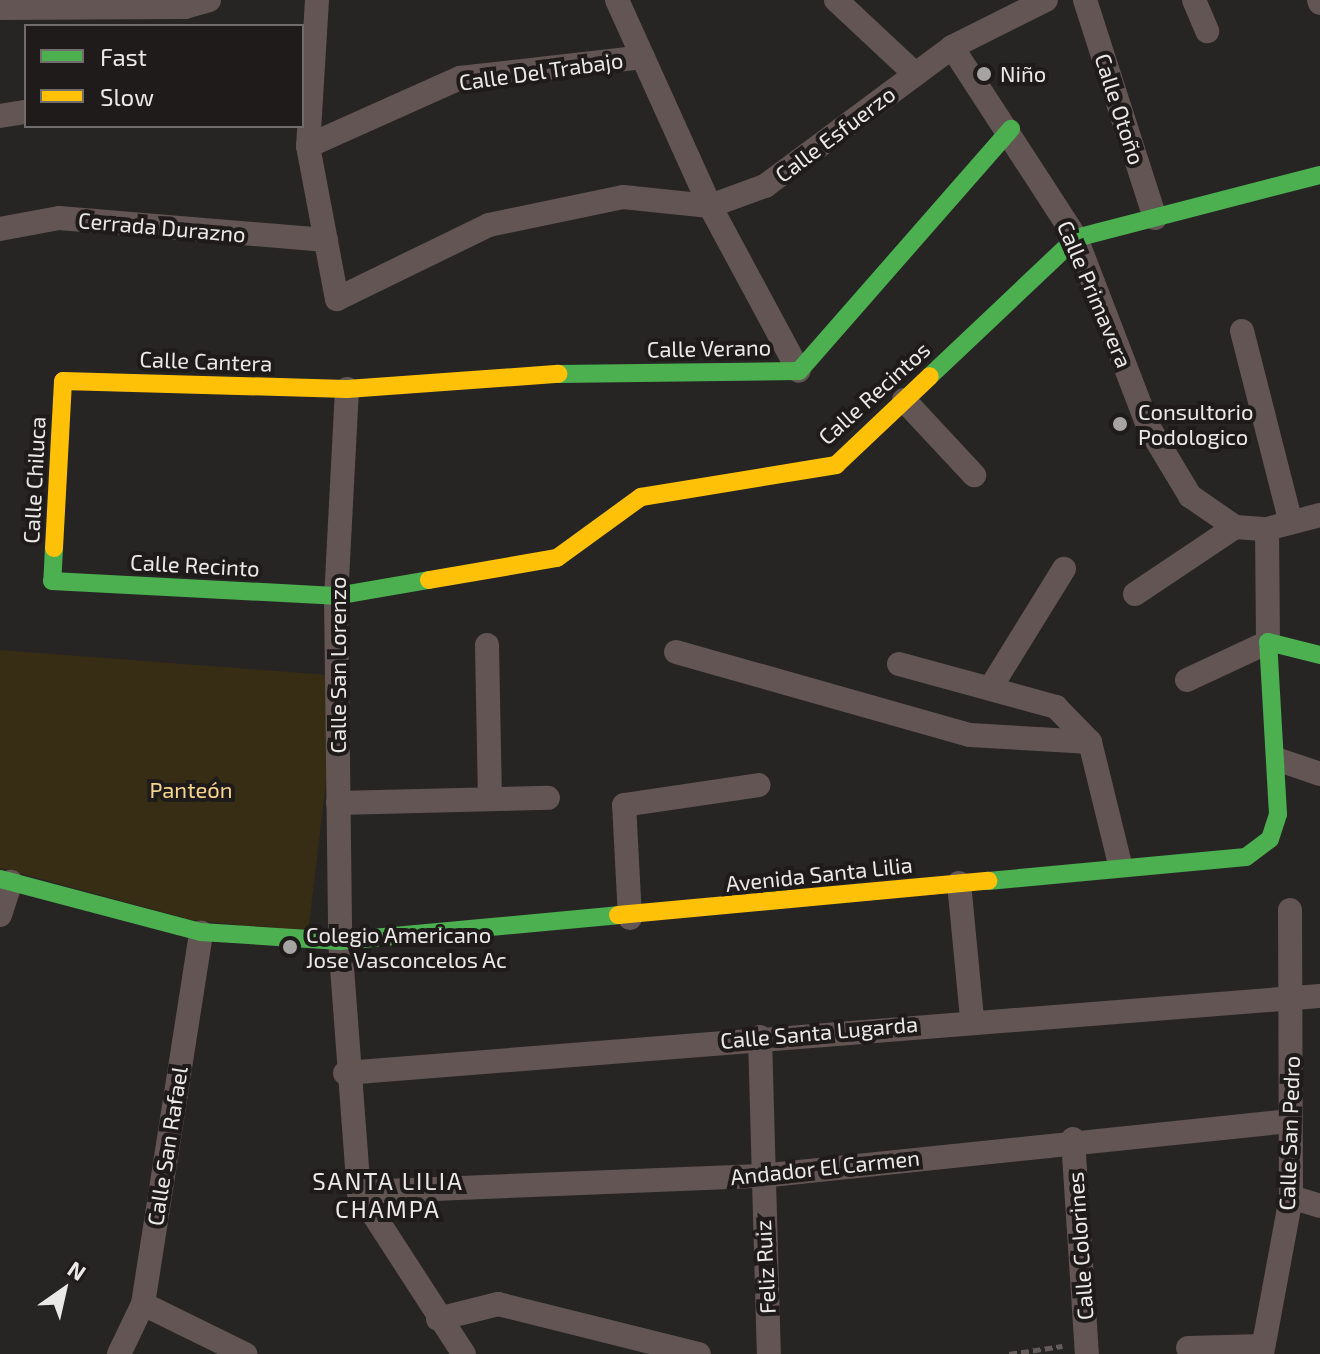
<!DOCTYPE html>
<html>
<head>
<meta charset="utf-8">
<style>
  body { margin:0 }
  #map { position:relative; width:1320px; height:1354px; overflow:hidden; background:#262524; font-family:"Exo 2",sans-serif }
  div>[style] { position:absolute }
  .green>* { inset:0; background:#372c14 }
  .path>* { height:5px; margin-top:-2.5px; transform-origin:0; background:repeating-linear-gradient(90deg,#645c5b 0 8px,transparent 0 12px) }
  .street>* { height:24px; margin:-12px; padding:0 12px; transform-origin:12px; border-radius:12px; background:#625553 }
  .fast>* { height:18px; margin:-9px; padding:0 9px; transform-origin:9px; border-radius:9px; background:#4caf50 }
  .slow>* { height:18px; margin:-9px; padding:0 9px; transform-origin:9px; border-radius:9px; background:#ffc107 }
  .dots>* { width:22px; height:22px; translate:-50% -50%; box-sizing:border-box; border:4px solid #1e1b1a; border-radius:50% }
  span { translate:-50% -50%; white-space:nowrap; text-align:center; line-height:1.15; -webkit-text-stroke:8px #1e1b1a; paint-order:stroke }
  .street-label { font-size:22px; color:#ebe9e8 }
  .poi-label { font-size:22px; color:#ebe9e8 }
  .left { translate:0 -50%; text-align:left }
  .park-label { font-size:22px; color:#f7d58f }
  .neighbourhood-label { font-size:24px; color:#ebe9e8; letter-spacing:2px }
  .legend { position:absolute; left:24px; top:24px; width:280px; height:104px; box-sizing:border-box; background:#1e1b1a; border:2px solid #706d6c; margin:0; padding:10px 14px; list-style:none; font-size:24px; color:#ebe9e8 }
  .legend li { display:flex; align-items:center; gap:16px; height:40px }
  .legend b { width:40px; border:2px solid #706d6c }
  .north { position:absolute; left:24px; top:1250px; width:80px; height:80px; -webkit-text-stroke:6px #1e1b1a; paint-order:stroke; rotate:34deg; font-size:22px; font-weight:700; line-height:32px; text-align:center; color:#ebe9e8 }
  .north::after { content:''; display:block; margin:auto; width:28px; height:36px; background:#ebe9e8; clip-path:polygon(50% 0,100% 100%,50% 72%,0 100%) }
</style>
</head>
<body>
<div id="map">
  <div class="green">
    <div style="clip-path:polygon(0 650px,328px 675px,328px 766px,308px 933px,192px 920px,0 868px)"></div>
  </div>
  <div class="path">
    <div style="left:1009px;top:1354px;width:54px;rotate:-8.6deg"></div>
  </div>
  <div class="street">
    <div style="left:317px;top:0;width:146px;rotate:93.5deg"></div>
    <div style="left:308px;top:146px;width:156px;rotate:79.3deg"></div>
    <div style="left:337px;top:299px;width:169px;rotate:-26deg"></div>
    <div style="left:489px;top:225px;width:137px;rotate:-11.8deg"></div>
    <div style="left:623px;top:197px;width:87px;rotate:5.9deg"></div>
    <div style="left:710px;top:206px;width:59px;rotate:-20deg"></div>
    <div style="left:765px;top:186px;width:233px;rotate:-36.6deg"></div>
    <div style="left:952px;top:47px;width:105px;rotate:-26.6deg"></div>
    <div style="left:617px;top:0;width:226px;rotate:65.7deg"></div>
    <div style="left:710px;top:206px;width:187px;rotate:61.7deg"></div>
    <div style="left:836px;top:0;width:108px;rotate:43.1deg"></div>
    <div style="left:1085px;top:0;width:229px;rotate:72.2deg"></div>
    <div style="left:1194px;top:0;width:34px;rotate:67deg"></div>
    <div style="left:1319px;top:0;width:3px;rotate:72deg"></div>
    <div style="left:0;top:8px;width:185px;rotate:-0.3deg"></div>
    <div style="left:185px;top:7px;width:25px;rotate:-16deg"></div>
    <div style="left:952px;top:47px;width:228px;rotate:57deg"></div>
    <div style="left:1076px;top:238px;width:201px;rotate:69deg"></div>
    <div style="left:1148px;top:426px;width:82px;rotate:59deg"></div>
    <div style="left:1190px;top:496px;width:55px;rotate:34.6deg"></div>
    <div style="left:1235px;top:527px;width:32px;rotate:4deg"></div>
    <div style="left:1267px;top:529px;width:55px;rotate:-14.8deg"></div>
    <div style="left:0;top:116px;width:26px;rotate:-9deg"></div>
    <div style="left:308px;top:146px;width:167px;rotate:-24.1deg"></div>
    <div style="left:460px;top:78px;width:184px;rotate:-6.5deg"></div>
    <div style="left:0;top:229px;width:60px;rotate:-10.6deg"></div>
    <div style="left:59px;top:218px;width:268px;rotate:4.7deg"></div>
    <div style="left:1242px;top:331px;width:194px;rotate:75.7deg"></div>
    <div style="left:347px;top:389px;width:207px;rotate:93deg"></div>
    <div style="left:336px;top:596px;width:345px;rotate:89.3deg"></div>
    <div style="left:340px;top:941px;width:252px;rotate:85.7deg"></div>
    <div style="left:359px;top:1192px;width:193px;rotate:57.1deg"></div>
    <div style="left:904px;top:400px;width:103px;rotate:47deg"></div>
    <div style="left:1135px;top:594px;width:120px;rotate:-33.8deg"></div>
    <div style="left:487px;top:645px;width:154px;rotate:88.9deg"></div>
    <div style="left:676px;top:652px;width:305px;rotate:15.8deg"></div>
    <div style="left:970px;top:735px;width:120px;rotate:3.3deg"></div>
    <div style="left:899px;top:664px;width:163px;rotate:15.3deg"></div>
    <div style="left:1056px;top:707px;width:49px;rotate:45.8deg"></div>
    <div style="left:1187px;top:680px;width:89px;rotate:-25.1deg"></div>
    <div style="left:1268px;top:642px;width:113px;rotate:-90.5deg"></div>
    <div style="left:991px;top:687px;width:139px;rotate:-58.3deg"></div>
    <div style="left:1090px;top:742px;width:126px;rotate:76.2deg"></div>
    <div style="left:1279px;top:760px;width:43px;rotate:18.9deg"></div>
    <div style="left:338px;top:803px;width:210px;rotate:-1.4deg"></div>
    <div style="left:959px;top:883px;width:137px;rotate:84.5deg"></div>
    <div style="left:0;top:915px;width:35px;rotate:-72deg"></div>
    <div style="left:630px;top:918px;width:113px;rotate:-93deg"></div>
    <div style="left:624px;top:805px;width:136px;rotate:-8.4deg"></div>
    <div style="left:760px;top:1037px;width:317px;rotate:88.4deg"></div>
    <div style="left:345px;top:1073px;width:978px;rotate:-4.52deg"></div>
    <div style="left:1073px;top:1139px;width:215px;rotate:86.3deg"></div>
    <div style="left:359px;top:1192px;width:402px;rotate:-2.3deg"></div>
    <div style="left:761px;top:1176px;width:532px;rotate:-5.94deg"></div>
    <div style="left:1291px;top:1197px;width:30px;rotate:17deg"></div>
    <div style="left:143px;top:1304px;width:114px;rotate:26.1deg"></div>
    <div style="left:438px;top:1319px;width:62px;rotate:-14deg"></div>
    <div style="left:498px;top:1304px;width:207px;rotate:14deg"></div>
    <div style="left:1188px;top:1348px;width:75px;rotate:-1.5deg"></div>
    <div style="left:119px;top:1354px;width:55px;rotate:-64.4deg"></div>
    <div style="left:143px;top:1304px;width:376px;rotate:-81.1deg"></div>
    <div style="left:1262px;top:1354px;width:160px;rotate:-79.5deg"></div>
    <div style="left:1291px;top:1197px;width:287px;rotate:-90.2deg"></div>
  </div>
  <div class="fast">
    <div style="left:558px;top:374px;width:241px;rotate:-0.7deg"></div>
    <div style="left:799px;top:371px;width:322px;rotate:-48.8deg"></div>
    <div style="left:930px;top:376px;width:201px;rotate:-43.4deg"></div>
    <div style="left:1076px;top:238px;width:252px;rotate:-14.5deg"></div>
    <div style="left:54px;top:548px;width:33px;rotate:93deg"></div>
    <div style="left:52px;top:581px;width:284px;rotate:3deg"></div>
    <div style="left:336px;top:596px;width:94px;rotate:-9.8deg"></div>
    <div style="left:0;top:879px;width:208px;rotate:14.8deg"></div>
    <div style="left:201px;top:932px;width:139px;rotate:3.7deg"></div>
    <div style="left:340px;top:941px;width:279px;rotate:-5.3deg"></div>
    <div style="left:988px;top:881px;width:259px;rotate:-5.3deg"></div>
    <div style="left:1246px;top:857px;width:30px;rotate:-37deg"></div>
    <div style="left:1270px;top:839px;width:26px;rotate:-72deg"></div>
    <div style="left:1278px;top:814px;width:172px;rotate:-93.3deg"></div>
    <div style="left:1268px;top:642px;width:54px;rotate:14deg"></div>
  </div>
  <div class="slow">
    <div style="left:54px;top:548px;width:167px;rotate:-86.9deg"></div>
    <div style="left:63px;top:381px;width:284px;rotate:1.6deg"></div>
    <div style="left:347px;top:389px;width:212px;rotate:-4.1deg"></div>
    <div style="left:429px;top:580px;width:130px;rotate:-9.8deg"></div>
    <div style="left:557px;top:558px;width:104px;rotate:-36deg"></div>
    <div style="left:641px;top:497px;width:198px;rotate:-9.3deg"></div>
    <div style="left:836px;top:465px;width:129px;rotate:-43.4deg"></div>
    <div style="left:618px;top:915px;width:372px;rotate:-5.3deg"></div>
  </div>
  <div class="dots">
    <div style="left:984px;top:74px;background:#a6a4a3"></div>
    <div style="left:1120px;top:424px;background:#a6a4a3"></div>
    <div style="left:290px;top:947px;background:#a6a4a3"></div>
  </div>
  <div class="street-label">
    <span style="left:541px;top:71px;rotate:-8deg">Calle Del Trabajo</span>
    <span style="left:1120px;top:109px;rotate:72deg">Calle Otoño</span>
    <span style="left:835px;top:134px;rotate:-37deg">Calle Esfuerzo</span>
    <span style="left:162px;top:227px;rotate:5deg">Cerrada Durazno</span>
    <span style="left:1095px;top:294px;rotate:67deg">Calle Primavera</span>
    <span style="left:709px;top:348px;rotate:-1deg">Calle Verano</span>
    <span style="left:206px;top:361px;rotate:2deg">Calle Cantera</span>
    <span style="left:874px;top:393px;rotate:-42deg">Calle Recintos</span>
    <span style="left:34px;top:480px;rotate:-87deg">Calle Chiluca</span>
    <span style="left:195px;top:565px;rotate:3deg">Calle Recinto</span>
    <span style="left:338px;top:665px;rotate:-90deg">Calle San Lorenzo</span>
    <span style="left:819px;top:874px;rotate:-6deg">Avenida Santa Lilia</span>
    <span style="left:819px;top:1032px;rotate:-5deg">Calle Santa Lugarda</span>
    <span style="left:1289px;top:1133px;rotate:-88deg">Calle San Pedro</span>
    <span style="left:167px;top:1146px;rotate:-81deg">Calle San Rafael</span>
    <span style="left:825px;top:1167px;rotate:-6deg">Andador El Carmen</span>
    <span style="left:1080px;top:1246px;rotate:-94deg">Calle Colorines</span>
    <span style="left:765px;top:1267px;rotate:-93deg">Feliz Ruiz</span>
  </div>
  <div class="poi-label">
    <span class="left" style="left:1000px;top:74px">Niño</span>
    <span class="left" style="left:1138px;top:424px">Consultorio<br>Podologico</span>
    <span class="left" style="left:306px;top:947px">Colegio Americano<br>Jose Vasconcelos Ac</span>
  </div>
  <div class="park-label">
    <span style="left:191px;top:790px">Panteón</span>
  </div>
  <div class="neighbourhood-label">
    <span style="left:388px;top:1195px">SANTA LILIA<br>CHAMPA</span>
  </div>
  <ul class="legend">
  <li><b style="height:10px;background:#4caf50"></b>Fast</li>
  <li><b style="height:10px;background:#ffc107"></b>Slow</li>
  </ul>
  <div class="north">N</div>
</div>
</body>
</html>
